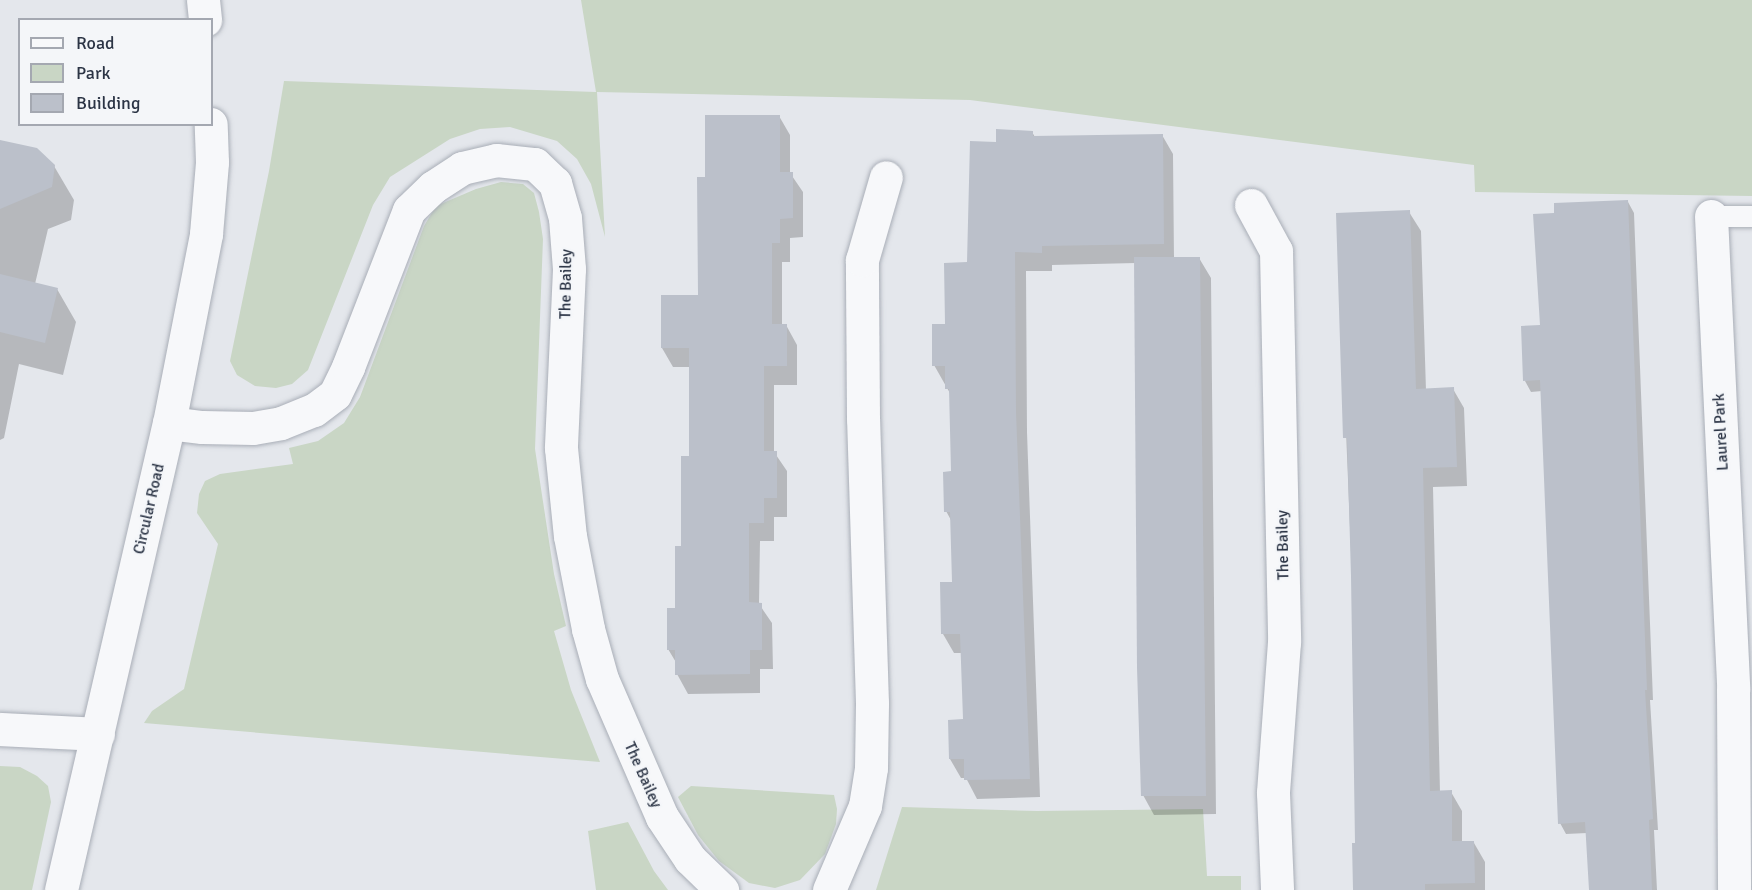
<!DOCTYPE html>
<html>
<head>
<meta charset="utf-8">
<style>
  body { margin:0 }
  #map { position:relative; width:1752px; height:890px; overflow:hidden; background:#e4e7ec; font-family:Signika,sans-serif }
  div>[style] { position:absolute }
  .green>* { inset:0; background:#c9d6c5 }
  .shadow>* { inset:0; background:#0003 }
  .building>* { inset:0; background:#bbc0ca }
  .roads { filter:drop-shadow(0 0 2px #a9aeb7) drop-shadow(0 0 2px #a9aeb7) }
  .service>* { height:21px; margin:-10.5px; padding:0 10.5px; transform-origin:10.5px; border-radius:10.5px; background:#f7f8fa }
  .minor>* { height:33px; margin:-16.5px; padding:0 16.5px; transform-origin:16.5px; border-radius:16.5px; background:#f7f8fa }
  .tertiary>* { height:33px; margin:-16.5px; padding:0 16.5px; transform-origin:16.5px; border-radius:16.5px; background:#f7f8fa }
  span { translate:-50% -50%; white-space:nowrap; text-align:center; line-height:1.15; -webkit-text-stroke:4.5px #f4f6f9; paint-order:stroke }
  .street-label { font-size:16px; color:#2b3445 }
  .legend { position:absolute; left:18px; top:18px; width:195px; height:108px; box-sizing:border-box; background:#f4f6f9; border:2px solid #a4a8b1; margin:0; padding:8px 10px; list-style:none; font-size:18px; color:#2b3445 }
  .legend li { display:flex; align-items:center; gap:12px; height:30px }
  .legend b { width:30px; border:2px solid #a4a8b1 }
</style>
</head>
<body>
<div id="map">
  <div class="green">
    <div style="clip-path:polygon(581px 0,1752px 0,1752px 196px,1475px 192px,1474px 165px,970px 100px,597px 92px,605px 237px,591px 184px,577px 159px,557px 141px,510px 127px,480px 129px,450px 139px,390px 177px,373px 205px,308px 370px,292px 384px,276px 388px,255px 386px,237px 375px,230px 361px,269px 171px,284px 81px,596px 92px)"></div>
    <div style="clip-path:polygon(501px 182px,523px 184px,534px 193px,539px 212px,543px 239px,535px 449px,554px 574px,566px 626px,554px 631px,571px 690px,600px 762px,144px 723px,152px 711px,184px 689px,218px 544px,197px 513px,199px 494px,205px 481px,220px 474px,293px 464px,289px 448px,318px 441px,344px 423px,360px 397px,424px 226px,436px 206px,476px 189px)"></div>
    <div style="clip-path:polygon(0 766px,20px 767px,37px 776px,48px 786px,51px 802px,32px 890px,0 890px)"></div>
    <div style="clip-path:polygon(691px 786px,834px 795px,837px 809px,836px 824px,825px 854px,800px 880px,775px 888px,749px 883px,719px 861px,698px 835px,678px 797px)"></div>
    <div style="clip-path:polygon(902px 807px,1037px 811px,1203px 809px,1207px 876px,1241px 876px,1241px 890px,876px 890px)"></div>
    <div style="clip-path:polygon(628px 822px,654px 871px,668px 890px,596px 890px,588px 831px)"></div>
  </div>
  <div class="shadow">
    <div style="clip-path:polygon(779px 116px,790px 135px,790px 173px,803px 192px,803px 237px,790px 238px,790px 262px,782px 262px,782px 325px,786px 325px,797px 345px,797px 385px,774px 385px,774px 452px,787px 471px,787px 517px,774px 517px,774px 541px,760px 541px,759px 604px,772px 623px,773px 669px,760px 669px,760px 693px,688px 694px,677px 674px,677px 664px,668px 649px,676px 609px,691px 458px,691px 367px,673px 367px,662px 348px,700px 297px,707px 178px)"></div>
    <div style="clip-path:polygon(1032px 132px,1035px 137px,1162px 135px,1173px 154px,1174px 258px,1199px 258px,1211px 278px,1216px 814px,1154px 815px,1143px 795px,1136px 263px,1052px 265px,1052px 271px,1026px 271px,1027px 432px,1040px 797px,977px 799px,966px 778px,961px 778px,950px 759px,964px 721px,962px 653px,954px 653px,943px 634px,954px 583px,952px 522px,946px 511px,953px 473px,951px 395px,934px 365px,968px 264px,998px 143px)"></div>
    <div style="clip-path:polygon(0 141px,54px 166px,74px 200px,71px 220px,48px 229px,35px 284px,57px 289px,76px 322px,63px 375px,19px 364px,4px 438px,0 440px)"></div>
    <div style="clip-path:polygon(1628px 202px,1634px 213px,1653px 700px,1650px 700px,1658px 830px,1654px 830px,1657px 890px,1590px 890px,1587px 833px,1566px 834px,1560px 823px,1542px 391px,1531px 392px,1525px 381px,1541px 326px,1556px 214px)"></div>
    <div style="clip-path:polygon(1409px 212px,1421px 231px,1426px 390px,1453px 389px,1464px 408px,1467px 486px,1433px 487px,1440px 792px,1451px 792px,1462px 811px,1462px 843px,1474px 843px,1485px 862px,1485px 890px,1354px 890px,1357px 844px,1352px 576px,1337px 214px)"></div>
  </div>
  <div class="building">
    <div style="clip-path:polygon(705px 115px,780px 115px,780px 172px,793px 172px,793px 218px,780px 219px,780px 243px,772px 243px,772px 324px,787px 324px,787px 366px,764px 366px,764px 451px,777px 451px,777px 498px,764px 498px,764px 523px,749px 523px,749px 602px,762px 603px,762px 650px,750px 650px,750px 674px,675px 675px,675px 650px,667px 650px,667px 608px,675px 608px,675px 546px,681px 546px,681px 456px,689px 456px,689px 348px,661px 348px,661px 295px,698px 295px,697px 177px,705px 177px)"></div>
    <div style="clip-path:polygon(996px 129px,1033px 131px,1033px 136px,1163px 134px,1164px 244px,1042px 246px,1042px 253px,1015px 252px,1016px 412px,1030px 779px,964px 780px,964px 759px,949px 759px,948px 720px,963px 719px,960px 634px,941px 634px,940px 582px,952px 582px,950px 512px,944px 512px,943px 472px,951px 471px,949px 389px,945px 389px,945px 366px,932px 366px,932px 324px,945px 324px,944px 263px,967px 262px,970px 141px,996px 142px)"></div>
    <div style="clip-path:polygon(0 140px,37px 148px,55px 165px,52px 187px,0 209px)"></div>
    <div style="clip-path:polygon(1628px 200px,1647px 690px,1645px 690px,1653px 819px,1649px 820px,1652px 890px,1589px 890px,1585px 822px,1558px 824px,1540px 380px,1523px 381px,1521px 326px,1540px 325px,1533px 214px,1554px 213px,1554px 203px)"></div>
    <div style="clip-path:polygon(1410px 210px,1416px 389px,1454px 387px,1457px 467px,1423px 468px,1430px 791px,1452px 790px,1452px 841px,1474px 841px,1475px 883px,1425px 884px,1425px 890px,1353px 890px,1352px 843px,1355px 843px,1351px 576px,1347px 438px,1343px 438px,1336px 213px)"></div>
    <div style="clip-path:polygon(1134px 257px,1200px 257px,1206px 796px,1141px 796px,1137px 667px)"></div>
    <div style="clip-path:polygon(0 274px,58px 288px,45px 343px,0 332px)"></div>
  </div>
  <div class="roads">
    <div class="service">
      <div style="left:1711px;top:216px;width:41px"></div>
    </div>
    <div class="minor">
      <div style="left:1251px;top:205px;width:52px;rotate:61.5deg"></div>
      <div style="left:1276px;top:251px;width:391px;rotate:88.8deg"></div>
      <div style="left:1284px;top:642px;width:151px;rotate:94.2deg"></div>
      <div style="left:1273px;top:793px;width:97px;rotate:87.6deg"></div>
      <div style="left:1711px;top:216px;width:474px;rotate:87.3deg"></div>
      <div style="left:1733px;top:689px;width:201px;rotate:89.7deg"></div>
      <div style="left:169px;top:423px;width:33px;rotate:7deg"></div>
      <div style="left:202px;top:427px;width:51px;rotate:1.1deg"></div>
      <div style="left:253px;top:428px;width:28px;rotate:-10deg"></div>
      <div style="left:281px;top:423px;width:35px;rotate:-22deg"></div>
      <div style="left:314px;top:410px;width:26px;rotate:-37deg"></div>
      <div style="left:335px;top:394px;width:30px;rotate:-64deg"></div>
      <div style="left:348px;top:367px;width:168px;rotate:-68.8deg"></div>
      <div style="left:409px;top:210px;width:33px;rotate:-44deg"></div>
      <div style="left:433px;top:187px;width:35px;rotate:-33deg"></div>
      <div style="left:462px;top:168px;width:35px;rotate:-13deg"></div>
      <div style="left:496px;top:160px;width:39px;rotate:6deg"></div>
      <div style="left:535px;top:164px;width:28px;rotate:44deg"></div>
      <div style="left:555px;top:183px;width:36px;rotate:74deg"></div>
      <div style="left:565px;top:218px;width:51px;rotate:85.5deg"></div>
      <div style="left:569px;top:269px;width:179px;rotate:92.6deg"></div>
      <div style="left:561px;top:448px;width:88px;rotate:84.2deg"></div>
      <div style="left:570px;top:536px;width:95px;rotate:79deg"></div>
      <div style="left:588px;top:629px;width:52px;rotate:74.4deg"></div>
      <div style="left:602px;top:679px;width:150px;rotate:66.5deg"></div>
      <div style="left:662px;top:817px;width:50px;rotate:56.3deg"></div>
      <div style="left:690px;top:859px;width:45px;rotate:44.1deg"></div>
      <div style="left:0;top:729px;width:98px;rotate:2.9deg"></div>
      <div style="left:829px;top:890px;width:91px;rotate:-66.8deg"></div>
      <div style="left:865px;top:806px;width:38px;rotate:-81deg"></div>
      <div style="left:871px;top:768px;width:65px;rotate:-89.1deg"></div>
      <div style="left:872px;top:703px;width:284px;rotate:-91.8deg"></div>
      <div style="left:863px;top:419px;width:159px;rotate:-90.4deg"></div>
      <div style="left:862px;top:260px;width:86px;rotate:-73.9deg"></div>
    </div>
    <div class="tertiary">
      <div style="left:203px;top:0;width:20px;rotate:84deg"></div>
      <div style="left:61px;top:890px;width:479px;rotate:-77deg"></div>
      <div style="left:169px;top:423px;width:193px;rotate:-78.9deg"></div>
      <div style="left:206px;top:234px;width:72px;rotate:-85.2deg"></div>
      <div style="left:212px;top:162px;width:38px;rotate:-92deg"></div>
    </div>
  </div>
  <div class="street-label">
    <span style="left:566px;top:284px;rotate:-89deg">The Bailey</span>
    <span style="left:1721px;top:432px;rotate:-93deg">Laurel Park</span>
    <span style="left:149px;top:509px;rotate:-77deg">Circular Road</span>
    <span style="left:1283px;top:545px;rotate:-91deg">The Bailey</span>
    <span style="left:643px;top:775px;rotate:66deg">The Bailey</span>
  </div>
  <ul class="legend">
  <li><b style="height:8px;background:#f7f8fa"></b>Road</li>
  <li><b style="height:16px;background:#c9d6c5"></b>Park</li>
  <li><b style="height:16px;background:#bbc0ca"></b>Building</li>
  </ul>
</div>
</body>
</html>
